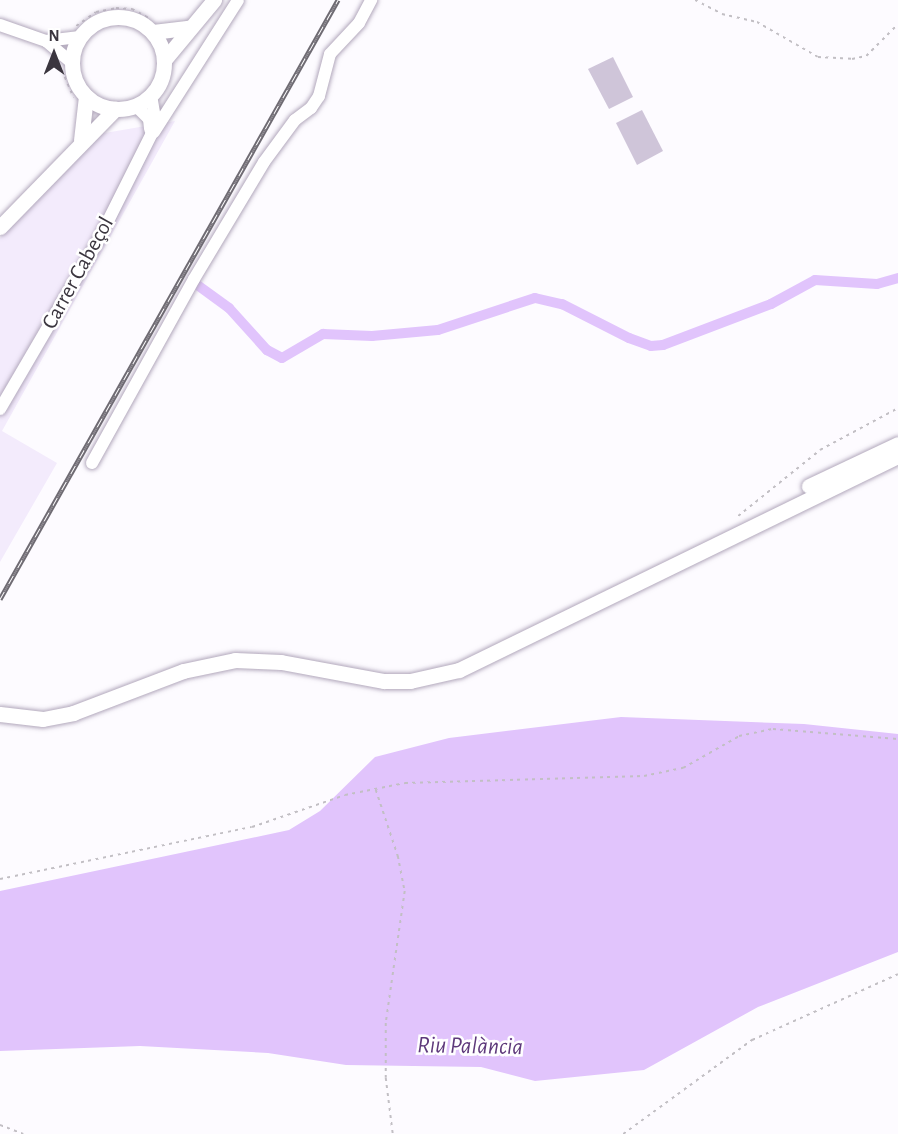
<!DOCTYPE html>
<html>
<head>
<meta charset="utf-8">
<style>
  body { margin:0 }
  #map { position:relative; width:898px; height:1134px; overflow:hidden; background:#fdfbff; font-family:"Alegreya Sans",sans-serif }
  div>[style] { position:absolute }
  .built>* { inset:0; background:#f3ebfc }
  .water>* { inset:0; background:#e1c4fc }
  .canal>* { height:10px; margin:-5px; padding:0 5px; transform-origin:5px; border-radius:5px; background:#e1c4fc }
  .building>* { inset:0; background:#cfc5d9 }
  .path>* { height:1.5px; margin-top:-0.75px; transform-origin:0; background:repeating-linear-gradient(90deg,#c2bfc4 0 3px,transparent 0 7.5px) }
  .roads { filter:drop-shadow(0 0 2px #b2a8bc) drop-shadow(0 0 2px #b2a8bc) }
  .minor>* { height:12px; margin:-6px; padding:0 6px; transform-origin:6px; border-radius:6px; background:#fff }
  .major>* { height:15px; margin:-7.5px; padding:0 7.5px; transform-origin:7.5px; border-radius:7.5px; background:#fff }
  .major>.ring { margin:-7.5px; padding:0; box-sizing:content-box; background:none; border:15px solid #fff; border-radius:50% }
  .rail>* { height:5px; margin-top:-2.5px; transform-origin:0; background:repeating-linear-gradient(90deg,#fff 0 9px,#6f6b73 0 18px); box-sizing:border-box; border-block:2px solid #6f6b73 }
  span { translate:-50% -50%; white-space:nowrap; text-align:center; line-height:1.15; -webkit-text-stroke:5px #fff; paint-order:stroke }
  .street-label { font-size:22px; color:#3b363f }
  .water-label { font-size:24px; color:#5e397b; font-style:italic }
  .north { position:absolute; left:24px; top:24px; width:60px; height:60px; -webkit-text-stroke:4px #fff; paint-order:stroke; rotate:0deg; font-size:16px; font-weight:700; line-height:24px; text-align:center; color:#3b363f }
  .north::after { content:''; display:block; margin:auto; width:21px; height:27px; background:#3b363f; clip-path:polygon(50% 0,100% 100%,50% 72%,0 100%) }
</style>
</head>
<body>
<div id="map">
  <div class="built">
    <div style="clip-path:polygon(175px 121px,2px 431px,57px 463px,0 562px,0 238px,99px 134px)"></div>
  </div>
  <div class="water">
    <div style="clip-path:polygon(621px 717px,804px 724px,898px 734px,898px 952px,758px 1007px,644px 1070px,535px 1081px,481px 1067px,346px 1065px,268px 1053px,140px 1046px,0 1051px,0 891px,289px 830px,320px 811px,375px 757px,449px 738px)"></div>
  </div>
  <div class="canal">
    <div style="left:196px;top:284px;width:41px;rotate:36deg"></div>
    <div style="left:229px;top:308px;width:57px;rotate:47.9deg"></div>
    <div style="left:267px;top:350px;width:17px;rotate:28deg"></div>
    <div style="left:282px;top:358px;width:48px;rotate:-30.3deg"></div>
    <div style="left:323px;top:334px;width:49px;rotate:2.3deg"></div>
    <div style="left:372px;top:336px;width:66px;rotate:-5.2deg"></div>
    <div style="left:438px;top:330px;width:102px;rotate:-18.3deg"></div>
    <div style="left:535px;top:298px;width:28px;rotate:13deg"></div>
    <div style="left:562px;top:304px;width:75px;rotate:26.9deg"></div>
    <div style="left:629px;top:338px;width:23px;rotate:20deg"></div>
    <div style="left:651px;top:346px;width:12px;rotate:-5deg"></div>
    <div style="left:663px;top:345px;width:116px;rotate:-20.8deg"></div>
    <div style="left:771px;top:304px;width:50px;rotate:-28.6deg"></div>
    <div style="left:815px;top:280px;width:62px;rotate:3.7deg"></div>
    <div style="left:877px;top:284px;width:22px;rotate:-16deg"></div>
  </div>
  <div class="building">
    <div style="clip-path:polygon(613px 57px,633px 97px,609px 109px,588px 69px)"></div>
    <div style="clip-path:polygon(642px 110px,663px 151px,637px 165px,616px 123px)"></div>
  </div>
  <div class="path">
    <div style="left:695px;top:0;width:30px;rotate:27deg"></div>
    <div style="left:722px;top:14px;width:36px;rotate:13deg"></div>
    <div style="left:757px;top:22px;width:70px;rotate:29.8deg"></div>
    <div style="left:818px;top:57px;width:34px;rotate:3deg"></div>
    <div style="left:852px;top:59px;width:14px;rotate:-12deg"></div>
    <div style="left:866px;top:56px;width:42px;rotate:-45deg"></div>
    <div style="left:76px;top:26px;width:24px;rotate:-35deg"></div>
    <div style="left:96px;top:12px;width:20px;rotate:-11deg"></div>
    <div style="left:116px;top:8px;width:16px;rotate:4deg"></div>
    <div style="left:132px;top:9px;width:21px;rotate:28deg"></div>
    <div style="left:62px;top:70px;width:30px;rotate:67deg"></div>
    <div style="left:738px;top:516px;width:105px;rotate:-38.8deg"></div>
    <div style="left:820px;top:450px;width:89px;rotate:-28.3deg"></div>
    <div style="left:376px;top:790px;width:70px;rotate:71.6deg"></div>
    <div style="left:398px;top:856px;width:36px;rotate:79deg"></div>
    <div style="left:405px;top:891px;width:133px;rotate:98.2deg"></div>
    <div style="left:386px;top:1023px;width:55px;rotate:90deg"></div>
    <div style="left:386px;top:1078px;width:56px;rotate:82.9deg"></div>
    <div style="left:0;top:879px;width:257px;rotate:-11.7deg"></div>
    <div style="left:252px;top:827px;width:98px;rotate:-19deg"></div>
    <div style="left:345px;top:795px;width:61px;rotate:-11.3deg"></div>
    <div style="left:405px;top:783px;width:239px;rotate:-1.7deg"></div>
    <div style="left:644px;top:776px;width:40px;rotate:-12deg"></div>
    <div style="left:683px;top:768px;width:64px;rotate:-29.7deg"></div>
    <div style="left:739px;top:736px;width:35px;rotate:-12deg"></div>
    <div style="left:773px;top:729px;width:125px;rotate:4.6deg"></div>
    <div style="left:0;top:1125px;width:25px;rotate:21deg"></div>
    <div style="left:623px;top:1134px;width:160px;rotate:-36.1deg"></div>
    <div style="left:752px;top:1040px;width:160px;rotate:-24.3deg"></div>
  </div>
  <div class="roads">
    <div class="minor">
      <div style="left:0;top:25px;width:49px;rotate:19.2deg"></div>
      <div style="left:46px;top:41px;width:34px;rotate:40deg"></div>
      <div style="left:46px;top:41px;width:34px;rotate:-7deg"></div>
      <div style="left:136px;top:106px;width:18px;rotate:45deg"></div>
      <div style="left:149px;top:119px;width:10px;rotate:84deg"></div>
      <div style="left:154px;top:132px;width:156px;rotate:-57.5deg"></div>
      <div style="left:0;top:409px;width:192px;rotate:-59.7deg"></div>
      <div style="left:97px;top:243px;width:121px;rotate:-63.4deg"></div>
      <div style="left:151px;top:135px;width:17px;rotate:-77deg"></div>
      <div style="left:155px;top:118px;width:22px;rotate:-100deg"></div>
      <div style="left:92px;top:463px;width:210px;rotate:-61deg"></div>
      <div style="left:194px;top:279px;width:136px;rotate:-59.1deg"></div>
      <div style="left:264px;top:162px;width:52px;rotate:-53.6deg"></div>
      <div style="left:295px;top:120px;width:20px;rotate:-37deg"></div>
      <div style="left:311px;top:108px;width:14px;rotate:-56deg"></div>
      <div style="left:319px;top:96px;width:43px;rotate:-75.3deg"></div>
      <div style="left:330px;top:54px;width:42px;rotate:-46.9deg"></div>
      <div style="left:359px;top:23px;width:26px;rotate:-62deg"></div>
    </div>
    <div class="major">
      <div class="ring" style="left:72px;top:17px;width:77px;height:77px"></div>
      <div style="left:153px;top:32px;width:34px;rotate:-7deg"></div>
      <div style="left:165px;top:59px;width:77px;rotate:-50.3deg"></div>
      <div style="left:81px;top:140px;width:44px;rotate:-83.5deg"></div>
      <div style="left:0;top:227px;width:165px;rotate:-45.7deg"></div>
      <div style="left:809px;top:486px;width:98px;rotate:-25.3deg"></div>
      <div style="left:0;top:714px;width:43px;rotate:6.6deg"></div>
      <div style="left:43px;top:719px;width:31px;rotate:-11deg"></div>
      <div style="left:73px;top:713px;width:118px;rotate:-20.9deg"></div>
      <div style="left:183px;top:671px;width:53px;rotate:-11.9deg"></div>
      <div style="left:235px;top:660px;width:46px;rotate:2.5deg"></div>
      <div style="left:281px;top:662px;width:105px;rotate:10.5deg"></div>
      <div style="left:384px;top:681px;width:26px"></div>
      <div style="left:410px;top:681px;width:50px;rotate:-12.7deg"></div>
      <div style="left:459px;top:670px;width:488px;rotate:-26deg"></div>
    </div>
  </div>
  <div class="rail">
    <div style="left:0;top:599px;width:688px;rotate:-60.57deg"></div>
  </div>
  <div class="street-label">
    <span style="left:78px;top:273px;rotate:-61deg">Carrer Cabeçol</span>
  </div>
  <div class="water-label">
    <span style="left:470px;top:1047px;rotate:1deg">Riu Palància</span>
  </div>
  <div class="north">N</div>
</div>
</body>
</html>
